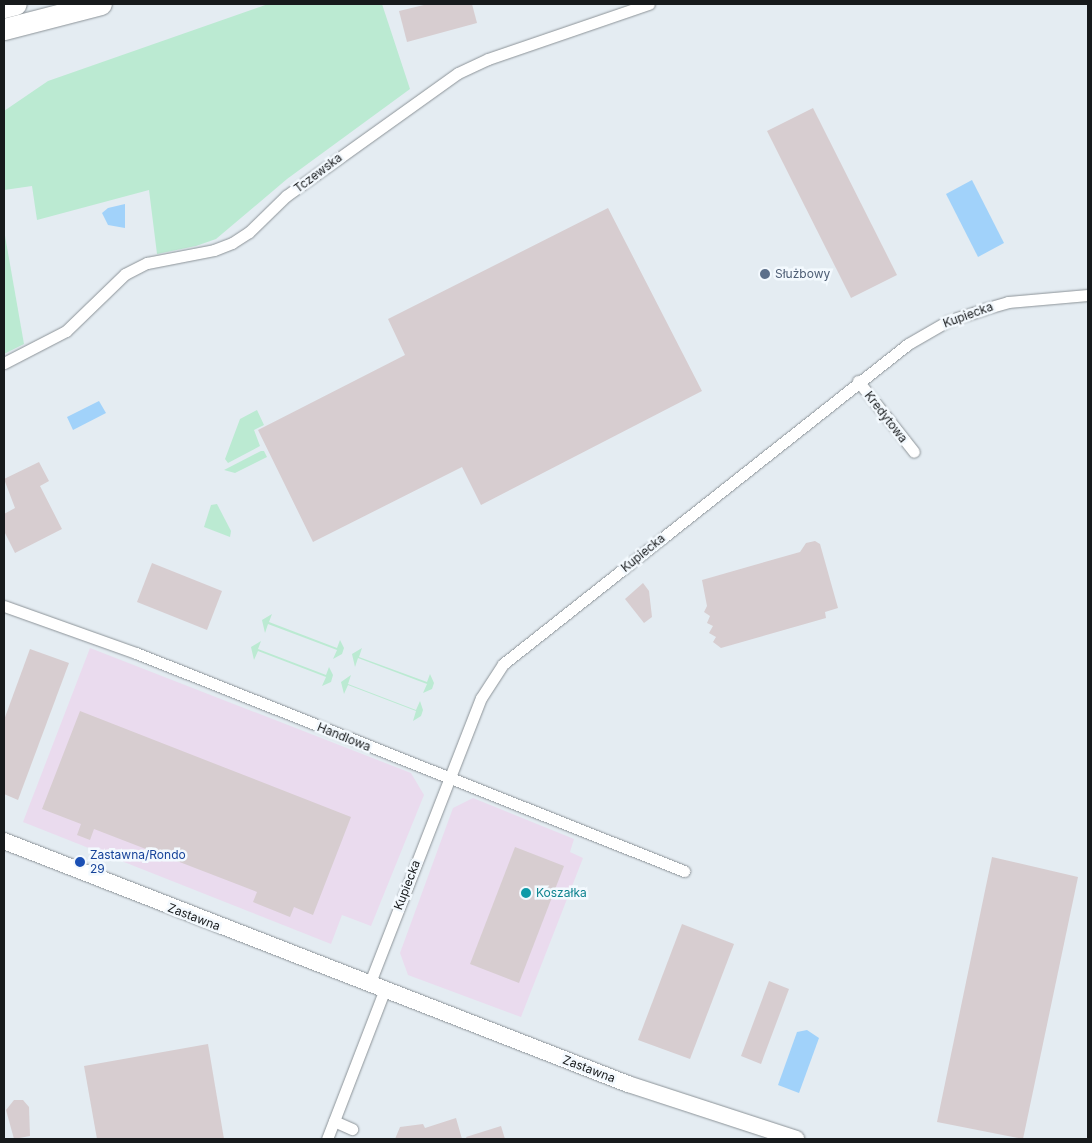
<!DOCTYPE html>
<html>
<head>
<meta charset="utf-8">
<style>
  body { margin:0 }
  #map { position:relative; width:1092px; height:1143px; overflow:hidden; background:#e4ecf2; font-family:Inter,sans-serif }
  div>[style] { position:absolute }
  .commercial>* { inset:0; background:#eadbee }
  .green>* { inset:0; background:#bbead2 }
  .water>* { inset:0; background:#a1d2fa }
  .building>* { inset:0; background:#d7cdd0 }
  .roads { filter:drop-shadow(0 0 1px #8c9398) drop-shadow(0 0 1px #8c9398) }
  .street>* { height:11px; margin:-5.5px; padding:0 5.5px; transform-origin:5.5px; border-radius:5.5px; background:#fff }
  .secondary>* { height:16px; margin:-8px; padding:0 8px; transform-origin:8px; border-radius:8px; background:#fff }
  .highway>* { height:21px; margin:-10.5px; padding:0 10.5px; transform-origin:10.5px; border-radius:10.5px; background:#fff }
  .dots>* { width:14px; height:14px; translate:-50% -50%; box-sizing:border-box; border:2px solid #f3f9fe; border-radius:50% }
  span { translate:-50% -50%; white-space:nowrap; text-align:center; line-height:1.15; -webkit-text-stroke:5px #f3f9fe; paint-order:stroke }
  .street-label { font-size:12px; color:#171a1c }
  .service-label { font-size:12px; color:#4e5e75 }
  .left { translate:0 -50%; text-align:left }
  .transit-label { font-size:12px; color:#164399 }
  .culture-label { font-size:12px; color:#0d838f }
  .frame { position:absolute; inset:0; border:5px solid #171a1c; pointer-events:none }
</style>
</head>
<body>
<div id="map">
  <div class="commercial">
    <div style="clip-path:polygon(90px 648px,411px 773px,424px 795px,371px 926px,342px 915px,331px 944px,23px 822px)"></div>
    <div style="clip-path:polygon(473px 798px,574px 839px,570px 852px,583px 858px,521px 1017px,408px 975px,400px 953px,453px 808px)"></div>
  </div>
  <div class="green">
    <div style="clip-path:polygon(268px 4px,382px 4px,410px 89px,287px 179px,216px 239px,196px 246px,157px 254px,149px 190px,37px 220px,32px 186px,4px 190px,4px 111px,48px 81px)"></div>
    <div style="clip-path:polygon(4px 230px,24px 344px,4px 354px)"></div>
    <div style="clip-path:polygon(257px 410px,264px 425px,254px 430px,260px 446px,228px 463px,225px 459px,240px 419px)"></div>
    <div style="clip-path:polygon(261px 451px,264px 451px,267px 457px,235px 473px,224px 470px)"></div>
    <div style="clip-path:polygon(217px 504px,231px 531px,230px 537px,204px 527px,211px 505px)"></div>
    <div style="clip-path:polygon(272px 614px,269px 622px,337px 648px,340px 640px,344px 648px,342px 654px,333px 659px,337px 650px,268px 624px,265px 633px,262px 620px)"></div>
    <div style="clip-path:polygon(261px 641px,258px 649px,326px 675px,329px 667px,333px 675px,331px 682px,322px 686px,326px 677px,258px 651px,254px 660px,251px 647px)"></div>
    <div style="clip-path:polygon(362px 648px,359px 657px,427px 682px,430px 674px,434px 683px,432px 689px,423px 693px,427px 684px,358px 658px,355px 667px,352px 654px)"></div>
    <div style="clip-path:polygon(351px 675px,348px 684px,416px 710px,420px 701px,423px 710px,421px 716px,413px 721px,416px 711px,348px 685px,344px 694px,341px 682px)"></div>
  </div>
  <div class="water">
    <div style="clip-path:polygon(972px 180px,1004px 243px,978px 257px,946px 194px)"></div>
    <div style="clip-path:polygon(125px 204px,125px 228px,108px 225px,102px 213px,108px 208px)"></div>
    <div style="clip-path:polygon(99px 401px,106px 413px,73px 430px,67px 417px)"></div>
    <div style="clip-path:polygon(807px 1030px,819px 1038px,799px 1093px,778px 1085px,797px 1032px)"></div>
  </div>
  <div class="building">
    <div style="clip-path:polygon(428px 4px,472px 4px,477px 23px,407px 42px,399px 11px)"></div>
    <div style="clip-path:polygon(813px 108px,897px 275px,851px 298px,767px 131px)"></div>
    <div style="clip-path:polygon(608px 208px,702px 391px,481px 505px,462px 467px,313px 542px,258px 430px,405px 355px,388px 319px)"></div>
    <div style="clip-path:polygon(39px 462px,49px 481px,40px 486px,62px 529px,15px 553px,4px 531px,4px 514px,15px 508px,4px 479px)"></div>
    <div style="clip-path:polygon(815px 541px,820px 544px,838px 608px,825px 612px,826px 618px,721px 648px,713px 642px,716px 637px,709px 633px,713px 626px,707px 623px,710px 616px,704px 612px,707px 606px,702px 580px,800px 552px,806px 543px)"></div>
    <div style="clip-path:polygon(152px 563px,222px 591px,207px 630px,137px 602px)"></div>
    <div style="clip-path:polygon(643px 583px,649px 591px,652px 617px,644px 623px,625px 599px)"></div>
    <div style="clip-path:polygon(30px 649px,69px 663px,18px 800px,4px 794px,4px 720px)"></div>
    <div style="clip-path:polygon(80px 711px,351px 817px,313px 915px,294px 907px,290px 917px,253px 902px,257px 892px,94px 829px,90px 840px,77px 835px,81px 824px,42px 809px)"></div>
    <div style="clip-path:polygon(515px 847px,564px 866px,519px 983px,470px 964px)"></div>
    <div style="clip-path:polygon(992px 857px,1078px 877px,1023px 1139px,937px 1122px)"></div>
    <div style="clip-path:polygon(682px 924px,734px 944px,690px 1059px,638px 1040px)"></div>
    <div style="clip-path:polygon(769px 981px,789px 989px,761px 1064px,741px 1056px)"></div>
    <div style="clip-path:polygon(208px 1044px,224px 1139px,97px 1139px,84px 1066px)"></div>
    <div style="clip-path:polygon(14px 1100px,23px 1100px,29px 1107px,30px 1136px,14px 1139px,6px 1110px)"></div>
    <div style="clip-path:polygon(456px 1118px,462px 1139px,395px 1139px,400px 1127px,423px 1124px,425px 1128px)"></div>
    <div style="clip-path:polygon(501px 1126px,505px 1139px,467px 1139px,466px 1137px)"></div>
  </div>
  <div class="roads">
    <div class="street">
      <div style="left:4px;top:363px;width:70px;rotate:-27.3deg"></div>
      <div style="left:66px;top:331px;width:82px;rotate:-44deg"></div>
      <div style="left:125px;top:274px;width:25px;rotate:-27deg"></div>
      <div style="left:147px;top:263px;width:68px;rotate:-11deg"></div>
      <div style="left:214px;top:250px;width:19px;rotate:-21deg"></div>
      <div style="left:232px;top:243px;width:20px;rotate:-33deg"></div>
      <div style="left:249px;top:232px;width:52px;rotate:-44.2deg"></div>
      <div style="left:286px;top:196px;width:211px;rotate:-35.6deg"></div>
      <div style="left:458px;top:73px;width:33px;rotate:-25deg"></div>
      <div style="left:488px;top:59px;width:170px;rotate:-18.9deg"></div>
      <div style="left:858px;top:381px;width:90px;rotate:51.7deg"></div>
      <div style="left:4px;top:606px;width:140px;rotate:19.6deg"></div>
      <div style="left:136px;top:653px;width:590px;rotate:21.69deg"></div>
      <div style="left:369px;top:985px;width:308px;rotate:-68.7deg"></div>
      <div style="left:481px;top:698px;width:40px;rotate:-57.1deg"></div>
      <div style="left:503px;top:664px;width:516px;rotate:-38.31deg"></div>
      <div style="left:908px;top:344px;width:46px;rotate:-29.9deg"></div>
      <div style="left:948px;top:321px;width:38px;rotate:-18deg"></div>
      <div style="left:984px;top:309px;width:25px;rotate:-16deg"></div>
      <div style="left:1008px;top:302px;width:80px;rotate:-5deg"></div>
      <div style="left:334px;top:1121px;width:20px;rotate:24deg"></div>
      <div style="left:327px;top:1139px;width:159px;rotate:-68.9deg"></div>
    </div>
    <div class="secondary">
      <div style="left:4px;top:841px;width:670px;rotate:21.28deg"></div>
      <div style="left:628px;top:1084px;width:177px;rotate:18.1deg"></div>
    </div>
    <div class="highway">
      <div style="left:4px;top:7px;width:12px;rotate:-14deg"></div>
      <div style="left:4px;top:29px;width:100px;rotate:-14.5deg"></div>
    </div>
  </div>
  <div class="dots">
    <div style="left:765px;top:274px;background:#5c6f8a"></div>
    <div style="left:80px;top:862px;background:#1a4fb4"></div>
    <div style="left:526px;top:893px;background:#0f9aa8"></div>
  </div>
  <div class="street-label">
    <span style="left:318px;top:173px;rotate:-37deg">Tczewska</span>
    <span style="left:968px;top:315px;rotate:-20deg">Kupiecka</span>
    <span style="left:886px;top:417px;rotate:52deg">Kredytowa</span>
    <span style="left:643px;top:553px;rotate:-39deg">Kupiecka</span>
    <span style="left:344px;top:737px;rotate:22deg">Handlowa</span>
    <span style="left:407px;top:885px;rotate:-69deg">Kupiecka</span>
    <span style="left:194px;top:917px;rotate:21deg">Zastawna</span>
    <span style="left:589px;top:1069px;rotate:21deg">Zastawna</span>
  </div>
  <div class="service-label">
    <span class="left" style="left:775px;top:274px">Służbowy</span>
  </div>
  <div class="transit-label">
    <span class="left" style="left:90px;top:862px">Zastawna/Rondo<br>29</span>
  </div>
  <div class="culture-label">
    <span class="left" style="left:536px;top:893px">Koszałka</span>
  </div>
  <div class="frame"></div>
</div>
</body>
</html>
